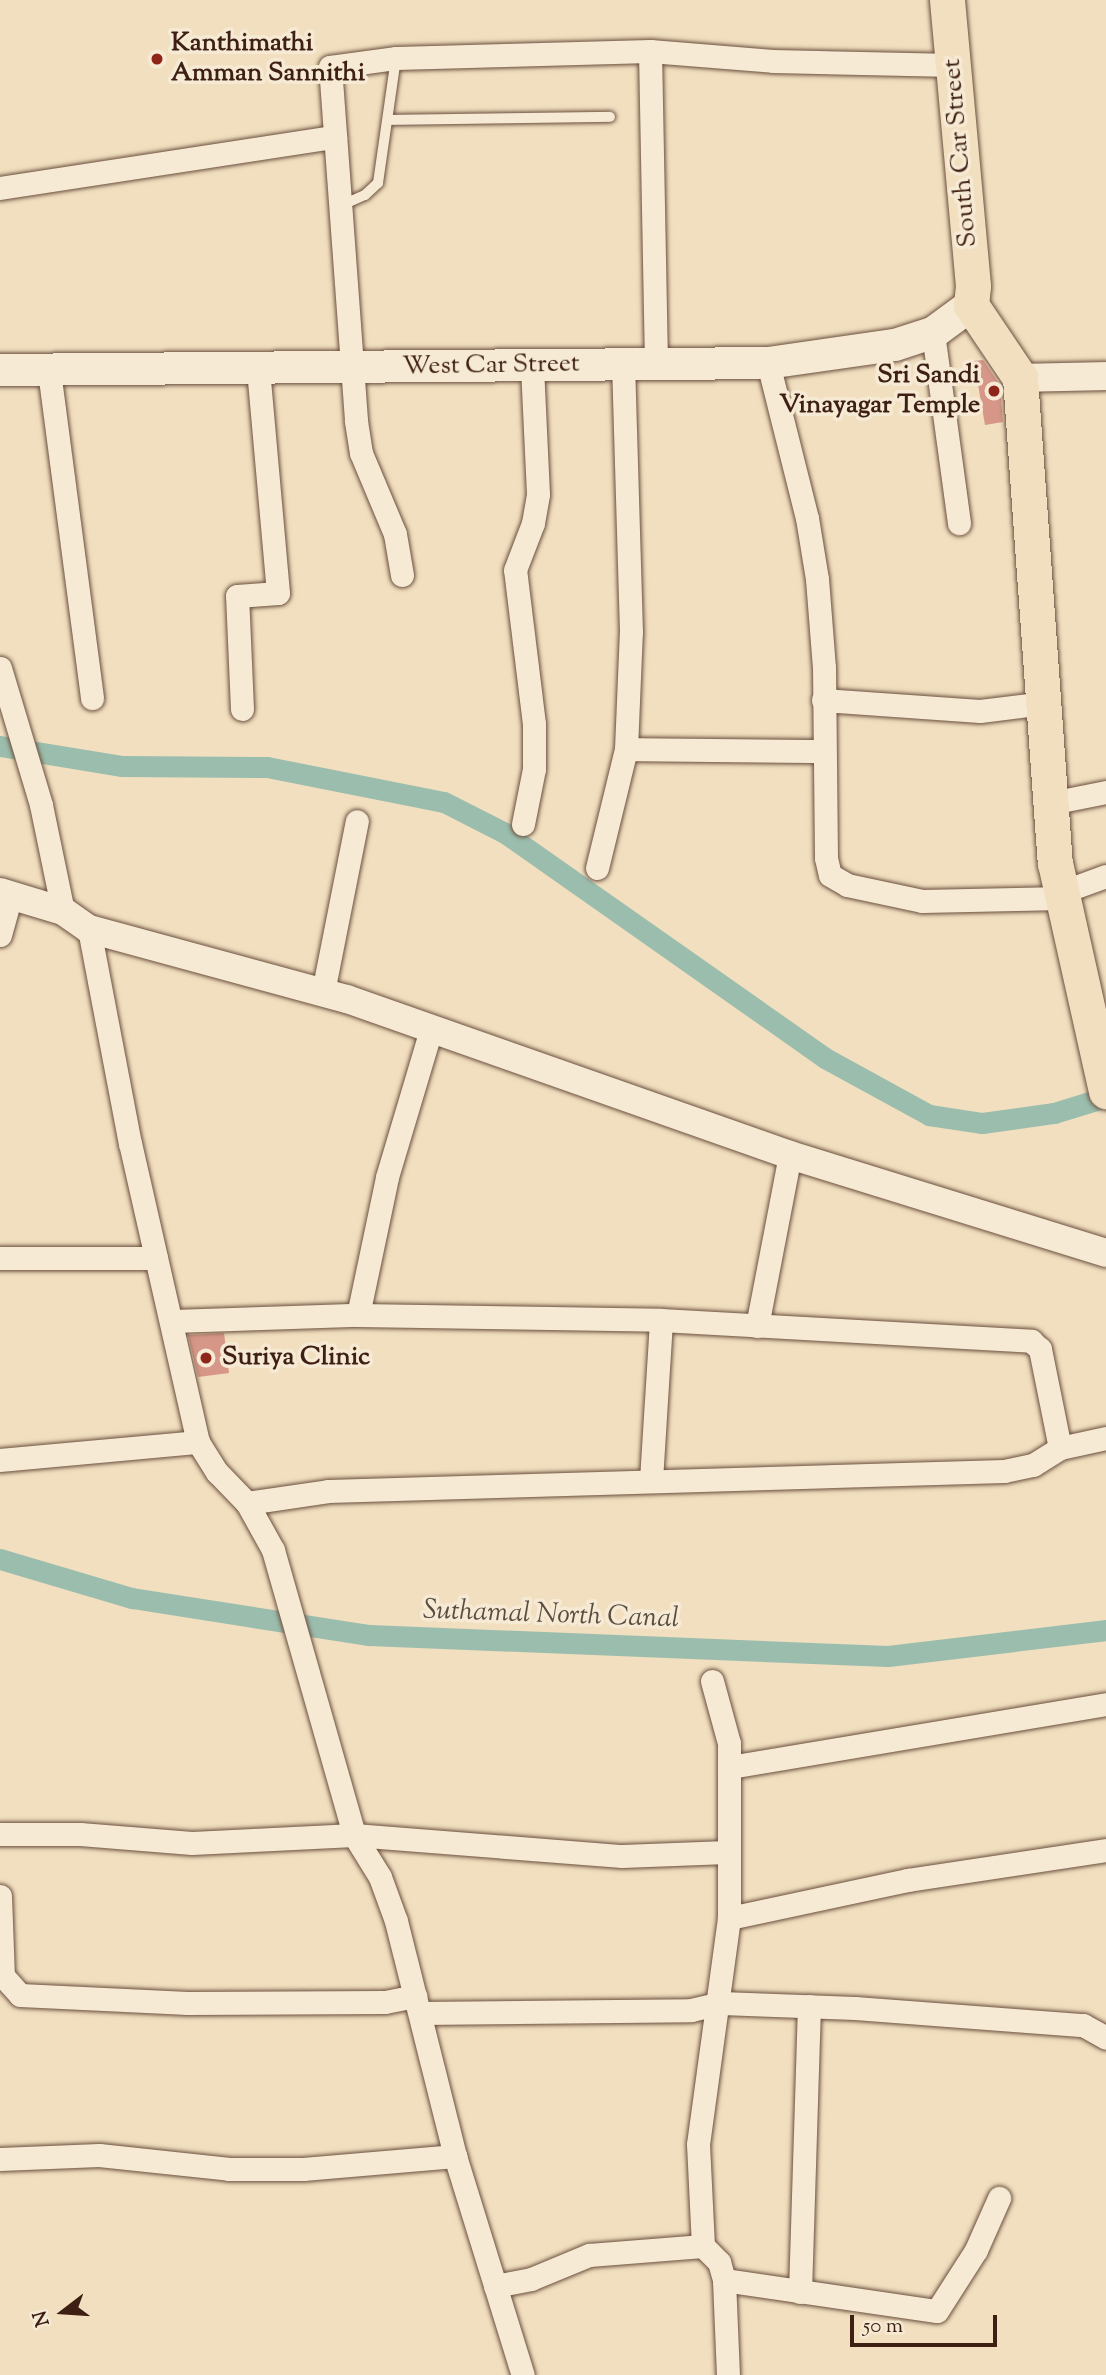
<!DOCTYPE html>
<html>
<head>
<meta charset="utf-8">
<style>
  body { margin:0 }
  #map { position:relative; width:1106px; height:2375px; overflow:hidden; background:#f1dfbf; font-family:"Sorts Mill Goudy",serif }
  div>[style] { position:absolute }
  .canal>* { height:21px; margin:-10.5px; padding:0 10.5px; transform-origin:10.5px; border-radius:10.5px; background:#9bbdad }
  .building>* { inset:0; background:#d69788 }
  .roads { filter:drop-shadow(0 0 2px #6b4f3e) drop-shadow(0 0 2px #6b4f3e) }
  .service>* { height:10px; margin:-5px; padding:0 5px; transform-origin:5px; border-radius:5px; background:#f6ead5 }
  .minor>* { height:23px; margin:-11.5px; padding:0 11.5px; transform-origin:11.5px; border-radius:11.5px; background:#f6ead5 }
  .tertiary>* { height:28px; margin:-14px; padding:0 14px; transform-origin:14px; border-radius:14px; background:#f6ead5 }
  .secondary>* { height:32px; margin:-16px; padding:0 16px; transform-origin:16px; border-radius:16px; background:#f6ead5 }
  .primary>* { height:35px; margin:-17.5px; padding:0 17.5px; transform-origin:17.5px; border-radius:17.5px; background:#f1dfbf }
  .dots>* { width:19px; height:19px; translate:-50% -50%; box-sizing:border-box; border:4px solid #f6ead5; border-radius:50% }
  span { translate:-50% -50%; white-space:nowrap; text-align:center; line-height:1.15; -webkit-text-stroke:7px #f6ead5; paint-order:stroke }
  .poi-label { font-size:26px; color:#3e1f13; font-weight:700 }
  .left { translate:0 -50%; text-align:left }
  .right { translate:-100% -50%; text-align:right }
  .street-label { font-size:26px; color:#3e1f13 }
  .water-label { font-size:28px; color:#5a4e41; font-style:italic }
  .north { position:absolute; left:28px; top:2277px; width:70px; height:70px; -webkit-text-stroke:5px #f6ead5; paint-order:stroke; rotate:253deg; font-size:19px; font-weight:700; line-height:28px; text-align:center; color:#3e1f13 }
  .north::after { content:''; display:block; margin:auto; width:24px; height:32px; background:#3e1f13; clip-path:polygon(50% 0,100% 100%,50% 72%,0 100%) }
  .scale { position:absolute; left:850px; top:2315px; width:147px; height:32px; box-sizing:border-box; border:4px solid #3e1f13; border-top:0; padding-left:9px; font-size:21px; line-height:24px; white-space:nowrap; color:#3e1f13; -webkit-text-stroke:5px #f6ead5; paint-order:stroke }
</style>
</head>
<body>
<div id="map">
  <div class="canal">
    <div style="left:0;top:746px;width:124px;rotate:9.3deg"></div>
    <div style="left:122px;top:766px;width:145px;rotate:0.4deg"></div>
    <div style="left:267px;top:767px;width:180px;rotate:11.2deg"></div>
    <div style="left:444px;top:802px;width:68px;rotate:26.9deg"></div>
    <div style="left:505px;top:833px;width:391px;rotate:35.1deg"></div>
    <div style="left:825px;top:1058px;width:119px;rotate:28.7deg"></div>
    <div style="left:929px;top:1115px;width:54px;rotate:8.6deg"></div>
    <div style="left:982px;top:1123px;width:73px;rotate:-7.9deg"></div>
    <div style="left:1054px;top:1113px;width:54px;rotate:-17.1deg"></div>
    <div style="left:0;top:1559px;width:138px;rotate:16.5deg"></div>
    <div style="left:132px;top:1598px;width:240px;rotate:8.9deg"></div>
    <div style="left:369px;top:1635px;width:519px;rotate:2.32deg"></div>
    <div style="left:888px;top:1656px;width:220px;rotate:-6.8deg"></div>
  </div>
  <div class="building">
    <div style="clip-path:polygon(983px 360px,1000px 385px,1003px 422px,985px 425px,974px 361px)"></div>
    <div style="clip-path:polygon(224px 1333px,229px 1373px,198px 1377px,188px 1335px)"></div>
  </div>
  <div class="roads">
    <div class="service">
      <div style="left:388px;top:120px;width:222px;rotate:-0.8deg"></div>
      <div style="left:340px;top:206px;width:27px;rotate:-24deg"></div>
      <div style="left:365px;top:195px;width:18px;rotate:-43deg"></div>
      <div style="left:378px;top:183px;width:126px;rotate:-81.8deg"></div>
    </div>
    <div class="minor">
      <div style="left:650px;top:51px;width:313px;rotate:88.9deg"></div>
      <div style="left:0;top:188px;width:339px;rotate:-8.7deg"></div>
      <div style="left:933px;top:333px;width:192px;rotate:82.2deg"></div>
      <div style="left:768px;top:363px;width:160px;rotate:75.9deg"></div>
      <div style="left:807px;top:518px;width:62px;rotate:80.7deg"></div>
      <div style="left:817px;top:579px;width:88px;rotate:85.5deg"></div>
      <div style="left:824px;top:667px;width:191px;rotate:89.4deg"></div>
      <div style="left:826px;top:858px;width:17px;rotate:77deg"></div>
      <div style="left:830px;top:875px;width:20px;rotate:30deg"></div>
      <div style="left:847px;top:885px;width:77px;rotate:12deg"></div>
      <div style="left:922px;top:901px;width:141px;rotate:-1.2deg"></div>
      <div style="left:49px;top:371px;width:330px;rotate:82.5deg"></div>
      <div style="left:402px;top:575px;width:42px;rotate:-99.7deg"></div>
      <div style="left:395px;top:534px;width:88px;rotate:-112.8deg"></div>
      <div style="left:361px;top:453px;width:33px;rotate:-99deg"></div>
      <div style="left:356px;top:420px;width:354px;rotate:-94.2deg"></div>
      <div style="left:330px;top:67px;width:67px;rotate:-7.8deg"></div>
      <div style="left:396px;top:58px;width:254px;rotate:-1.6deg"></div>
      <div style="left:650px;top:51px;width:123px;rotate:4.6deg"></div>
      <div style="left:773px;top:61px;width:181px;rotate:1.3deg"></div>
      <div style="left:0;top:668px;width:143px;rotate:73.3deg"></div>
      <div style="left:41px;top:805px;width:108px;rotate:78.3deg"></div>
      <div style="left:823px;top:700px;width:157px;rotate:4deg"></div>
      <div style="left:980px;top:711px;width:64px;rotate:-7.1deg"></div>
      <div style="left:242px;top:709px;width:113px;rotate:-92.5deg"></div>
      <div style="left:237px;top:596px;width:41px;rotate:-4.2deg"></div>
      <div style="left:278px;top:593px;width:225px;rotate:-95.1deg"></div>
      <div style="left:626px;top:749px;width:196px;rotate:0.6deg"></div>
      <div style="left:1051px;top:803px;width:56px;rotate:-11.3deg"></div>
      <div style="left:523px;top:824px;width:56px;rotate:-78.7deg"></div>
      <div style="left:534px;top:769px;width:45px;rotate:-90deg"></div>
      <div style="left:534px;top:724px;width:155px;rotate:-97deg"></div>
      <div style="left:515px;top:570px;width:50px;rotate:-69deg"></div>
      <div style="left:533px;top:523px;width:29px;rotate:-80deg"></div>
      <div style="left:538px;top:494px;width:127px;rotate:-92.7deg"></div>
      <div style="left:597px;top:868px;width:122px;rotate:-76.3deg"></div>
      <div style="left:626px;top:749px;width:117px;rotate:-87.6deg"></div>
      <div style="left:631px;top:632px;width:268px;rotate:-91.7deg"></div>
      <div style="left:1062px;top:892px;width:47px;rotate:-20deg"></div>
      <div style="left:89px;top:929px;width:218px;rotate:79.2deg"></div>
      <div style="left:130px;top:1143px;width:307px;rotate:77.2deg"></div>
      <div style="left:198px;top:1442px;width:36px;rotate:58deg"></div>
      <div style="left:217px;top:1472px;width:43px;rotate:45.9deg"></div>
      <div style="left:247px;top:1503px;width:54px;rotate:61deg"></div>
      <div style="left:273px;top:1550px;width:296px;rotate:74.1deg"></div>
      <div style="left:354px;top:1835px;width:49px;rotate:58.2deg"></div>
      <div style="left:380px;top:1877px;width:47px;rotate:70deg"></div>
      <div style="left:396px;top:1921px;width:242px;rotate:75.9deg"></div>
      <div style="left:455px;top:2156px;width:229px;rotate:72.8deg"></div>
      <div style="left:0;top:935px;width:41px;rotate:-74.6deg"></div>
      <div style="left:323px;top:992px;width:174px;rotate:-78.8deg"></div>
      <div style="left:0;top:1258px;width:156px"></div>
      <div style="left:358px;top:1315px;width:141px;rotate:-78.1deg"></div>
      <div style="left:387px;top:1177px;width:154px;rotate:-73.4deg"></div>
      <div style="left:173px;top:1321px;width:185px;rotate:-1.9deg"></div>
      <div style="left:358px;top:1315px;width:303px;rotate:0.9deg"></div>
      <div style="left:661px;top:1320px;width:371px;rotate:3.2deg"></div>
      <div style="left:1031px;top:1341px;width:12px;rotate:42deg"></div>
      <div style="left:1040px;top:1349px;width:101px;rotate:78.6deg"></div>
      <div style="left:757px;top:1326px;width:174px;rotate:-79.1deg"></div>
      <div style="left:0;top:1460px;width:199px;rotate:-5.2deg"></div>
      <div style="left:651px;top:1480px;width:160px;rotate:-86.4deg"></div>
      <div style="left:247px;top:1503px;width:82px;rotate:-8.4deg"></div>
      <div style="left:328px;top:1491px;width:676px;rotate:-1.69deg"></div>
      <div style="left:1004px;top:1471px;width:30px;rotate:-12deg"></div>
      <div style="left:1033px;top:1465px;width:32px;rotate:-32deg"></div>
      <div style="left:1060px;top:1448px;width:47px;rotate:-12.3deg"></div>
      <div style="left:712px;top:1681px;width:64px;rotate:74.7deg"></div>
      <div style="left:729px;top:1743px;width:175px;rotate:90deg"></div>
      <div style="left:729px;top:1918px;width:228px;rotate:97.8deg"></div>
      <div style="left:698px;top:2144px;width:102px;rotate:87.2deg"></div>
      <div style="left:703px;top:2246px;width:23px;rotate:45deg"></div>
      <div style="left:719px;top:2262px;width:19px;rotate:74deg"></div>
      <div style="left:724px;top:2280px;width:95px;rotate:87.6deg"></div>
      <div style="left:730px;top:1767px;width:381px;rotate:-9.5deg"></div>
      <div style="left:0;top:1834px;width:80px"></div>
      <div style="left:80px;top:1834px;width:112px;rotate:4.6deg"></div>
      <div style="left:192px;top:1843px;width:162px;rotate:-2.8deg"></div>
      <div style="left:354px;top:1835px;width:269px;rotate:4.5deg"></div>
      <div style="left:622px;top:1856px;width:105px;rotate:-2.2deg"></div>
      <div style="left:0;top:1896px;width:80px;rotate:87.9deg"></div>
      <div style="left:3px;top:1976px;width:25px;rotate:48deg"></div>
      <div style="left:20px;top:1995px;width:168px;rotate:2.7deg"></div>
      <div style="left:188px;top:2003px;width:197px;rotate:-0.3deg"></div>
      <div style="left:385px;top:2002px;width:31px;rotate:-11deg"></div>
      <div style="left:729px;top:1918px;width:183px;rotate:-12deg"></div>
      <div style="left:908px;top:1880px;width:200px;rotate:-8.6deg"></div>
      <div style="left:420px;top:2013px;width:271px;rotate:-0.6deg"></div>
      <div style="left:691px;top:2010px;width:31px;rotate:-13deg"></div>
      <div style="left:721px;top:2003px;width:134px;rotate:2.1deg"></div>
      <div style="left:855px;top:2008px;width:229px;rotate:4.3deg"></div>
      <div style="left:1083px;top:2025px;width:26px;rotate:29deg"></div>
      <div style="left:0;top:2159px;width:99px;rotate:-2.3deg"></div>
      <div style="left:99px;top:2155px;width:131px;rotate:6.1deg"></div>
      <div style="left:229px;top:2169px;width:74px"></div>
      <div style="left:303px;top:2169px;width:153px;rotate:-4.9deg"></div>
      <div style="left:724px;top:2280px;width:215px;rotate:8.3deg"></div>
      <div style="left:937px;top:2311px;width:72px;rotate:-57.4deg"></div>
      <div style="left:976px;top:2250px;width:57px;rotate:-66.1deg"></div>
      <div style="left:495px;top:2286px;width:37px;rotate:-11deg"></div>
      <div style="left:531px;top:2279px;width:63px;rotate:-22.5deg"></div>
      <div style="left:589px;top:2255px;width:114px;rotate:-4.5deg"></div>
      <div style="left:800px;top:2292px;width:286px;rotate:-88.2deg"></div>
    </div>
    <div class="tertiary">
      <div style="left:1020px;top:378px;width:86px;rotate:-1.3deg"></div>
      <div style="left:0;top:892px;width:66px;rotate:16.8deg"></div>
      <div style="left:63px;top:911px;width:32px;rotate:35deg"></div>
      <div style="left:89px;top:929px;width:267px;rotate:15.2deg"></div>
      <div style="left:347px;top:999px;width:470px;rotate:19.4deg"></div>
      <div style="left:790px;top:1155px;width:331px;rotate:17.2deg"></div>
    </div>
    <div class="secondary">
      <div style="left:0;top:370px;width:768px;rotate:-0.52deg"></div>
      <div style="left:768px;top:363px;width:128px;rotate:-8.1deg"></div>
      <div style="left:895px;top:345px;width:40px;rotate:-18deg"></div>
      <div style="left:933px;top:333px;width:47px;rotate:-36.4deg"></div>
    </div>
    <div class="primary">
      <div style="left:947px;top:0;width:287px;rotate:84.8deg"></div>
      <div style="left:973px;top:286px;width:19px;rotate:96deg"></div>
      <div style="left:971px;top:305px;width:88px;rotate:56.1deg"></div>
      <div style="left:1020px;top:378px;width:486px;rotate:85.9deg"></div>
      <div style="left:1055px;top:863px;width:234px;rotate:77.4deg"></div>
    </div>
  </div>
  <div class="dots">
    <div style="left:157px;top:59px;background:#8f2418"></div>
    <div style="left:994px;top:391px;background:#8f2418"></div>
    <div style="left:206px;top:1358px;background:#8f2418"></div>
  </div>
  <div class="poi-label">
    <span class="left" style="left:171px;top:59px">Kanthimathi<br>Amman Sannithi</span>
    <span class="right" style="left:980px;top:391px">Sri Sandi<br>Vinayagar Temple</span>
    <span class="left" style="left:222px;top:1358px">Suriya Clinic</span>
  </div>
  <div class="street-label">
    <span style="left:961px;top:153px;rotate:-95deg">South Car Street</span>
    <span style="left:491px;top:366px;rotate:-1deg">West Car Street</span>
  </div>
  <div class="water-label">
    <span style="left:551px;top:1615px;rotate:2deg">Suthamal North Canal</span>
  </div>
  <div class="north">N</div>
  <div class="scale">50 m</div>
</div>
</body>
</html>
